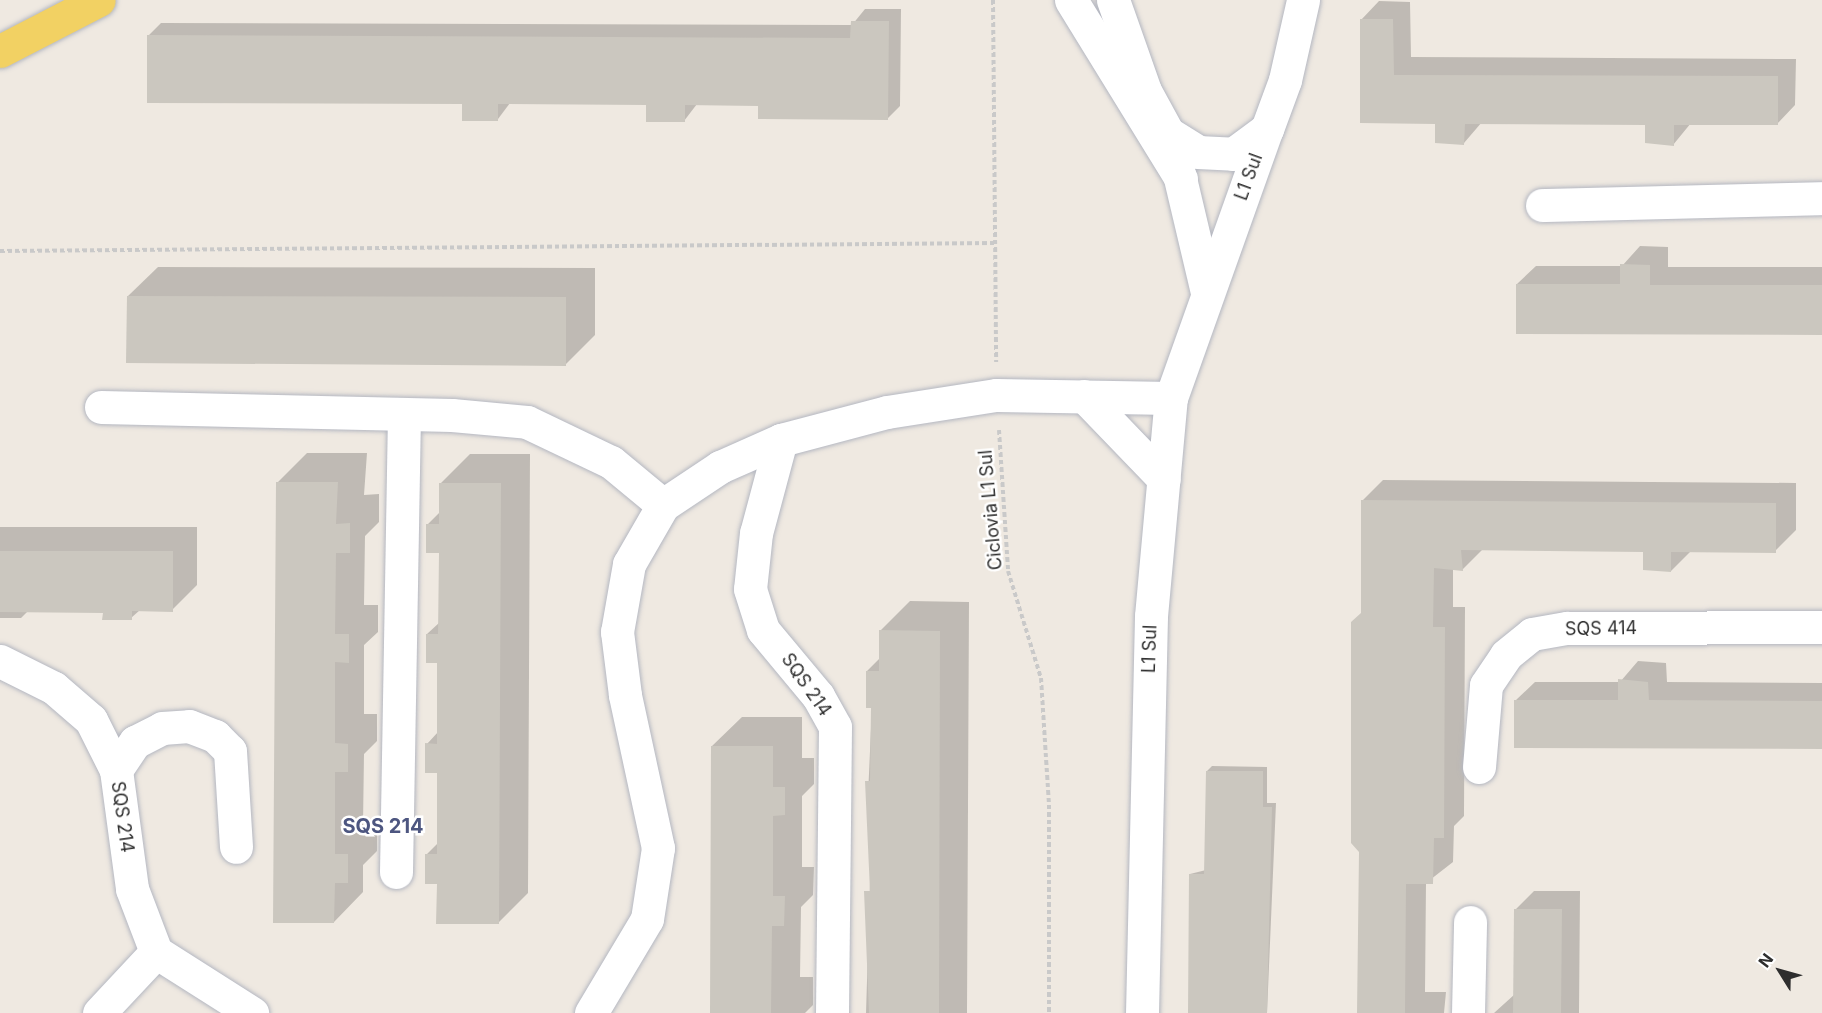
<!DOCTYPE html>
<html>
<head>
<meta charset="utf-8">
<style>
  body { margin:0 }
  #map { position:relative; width:1822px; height:1013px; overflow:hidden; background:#efe9e1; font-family:Inter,sans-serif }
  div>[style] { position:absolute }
  .shadow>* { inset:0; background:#0003 }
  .building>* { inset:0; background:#cbc7bf }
  .path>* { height:4px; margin-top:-2px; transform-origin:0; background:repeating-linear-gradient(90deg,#c9c9c9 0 4.5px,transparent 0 7.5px) }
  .roads { filter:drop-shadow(0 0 2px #b4b7c1) drop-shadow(0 0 2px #b4b7c1) }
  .minor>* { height:33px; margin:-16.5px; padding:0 16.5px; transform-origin:16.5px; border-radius:16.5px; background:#fff }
  .tertiary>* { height:33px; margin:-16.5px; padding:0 16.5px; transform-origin:16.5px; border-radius:16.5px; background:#fff }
  .primary>* { height:33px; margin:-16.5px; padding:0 16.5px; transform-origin:16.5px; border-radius:16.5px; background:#f2d163 }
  span { translate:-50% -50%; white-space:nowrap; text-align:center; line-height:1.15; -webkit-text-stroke:5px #fff; paint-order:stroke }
  .street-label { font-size:18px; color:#2e2e2e }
  .neighbourhood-label { font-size:20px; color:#4d5680; font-weight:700 }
  .north { position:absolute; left:1750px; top:941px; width:60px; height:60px; -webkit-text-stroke:4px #fff; paint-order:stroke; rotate:307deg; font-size:16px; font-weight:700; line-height:24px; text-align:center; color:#2e2e2e }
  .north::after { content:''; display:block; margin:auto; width:21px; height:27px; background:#2e2e2e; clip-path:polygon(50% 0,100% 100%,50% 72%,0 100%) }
</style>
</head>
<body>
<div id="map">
  <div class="shadow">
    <div style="clip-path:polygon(1379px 1px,1410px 2px,1411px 57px,1796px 59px,1795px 105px,1777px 124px,1691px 123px,1673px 145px,1646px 123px,1482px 122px,1464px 143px,1437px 122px,1362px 122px,1361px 20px)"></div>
    <div style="clip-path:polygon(865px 9px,901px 9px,900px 106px,887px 119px,759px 104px,697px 104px,684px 121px,648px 104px,510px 103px,498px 119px,464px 102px,148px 36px,161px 23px,852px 25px)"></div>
    <div style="clip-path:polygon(1640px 246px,1668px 247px,1668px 267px,1822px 267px,1822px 333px,1517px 284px,1536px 266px,1622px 266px)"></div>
    <div style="clip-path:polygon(158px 267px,595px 268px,595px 335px,565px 365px,128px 296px)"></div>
    <div style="clip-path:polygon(307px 453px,367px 453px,364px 495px,379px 494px,379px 522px,365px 536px,364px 605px,378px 605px,378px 632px,364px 645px,364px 714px,377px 714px,377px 741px,364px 754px,363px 825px,377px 825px,377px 851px,363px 865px,363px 892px,334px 922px,277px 483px)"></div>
    <div style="clip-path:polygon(470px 454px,530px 454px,528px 893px,498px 923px,438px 882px,427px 854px,438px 843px,439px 772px,427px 744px,438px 732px,439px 661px,427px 634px,440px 622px,440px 552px,428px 524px,440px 512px,440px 484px)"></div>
    <div style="clip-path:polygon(1383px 480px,1796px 483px,1796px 530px,1775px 551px,1691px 551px,1671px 571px,1645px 550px,1483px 549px,1462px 570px,1453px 569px,1453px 607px,1465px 607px,1464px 816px,1454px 826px,1453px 862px,1426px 883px,1425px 992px,1446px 992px,1444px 1013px,1359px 1013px,1362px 501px)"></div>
    <div style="clip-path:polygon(0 527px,197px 527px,197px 585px,172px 610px,140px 610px,131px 618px,104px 611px,28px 611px,21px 618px,0 618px)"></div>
    <div style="clip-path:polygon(910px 601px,969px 602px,967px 1013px,866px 1013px,872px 817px,867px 818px,872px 706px,867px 671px,880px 658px,880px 631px)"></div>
    <div style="clip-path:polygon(1638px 661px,1666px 663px,1667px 682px,1822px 683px,1822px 748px,1516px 700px,1535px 682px,1620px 682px)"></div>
    <div style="clip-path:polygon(742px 717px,802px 717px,802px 758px,814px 758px,814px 784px,802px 796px,802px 867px,814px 867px,813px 895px,801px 907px,800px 977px,813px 977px,813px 1005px,805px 1013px,711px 1013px,712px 746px)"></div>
    <div style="clip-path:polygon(1212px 766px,1267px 767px,1267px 803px,1276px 803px,1267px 1013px,1190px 1013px,1190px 874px,1206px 870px,1207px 771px)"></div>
    <div style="clip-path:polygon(1534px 891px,1580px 891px,1579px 1013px,1494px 1013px,1515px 994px,1515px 910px)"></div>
  </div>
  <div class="building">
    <div style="clip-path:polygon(1360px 19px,1393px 19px,1394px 75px,1778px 76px,1778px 125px,1674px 125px,1674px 146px,1645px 143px,1645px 125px,1465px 124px,1464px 145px,1435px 143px,1435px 124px,1360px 123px)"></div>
    <div style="clip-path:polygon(851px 21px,889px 21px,888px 120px,758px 119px,758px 106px,685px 105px,685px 122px,646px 122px,646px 105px,498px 104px,498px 121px,462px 121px,462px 104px,147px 103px,147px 35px,850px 38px)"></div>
    <div style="clip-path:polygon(1620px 264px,1650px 265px,1650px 285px,1822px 285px,1822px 335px,1516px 334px,1516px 284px,1620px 284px)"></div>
    <div style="clip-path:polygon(127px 296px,566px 297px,566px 366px,126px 363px)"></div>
    <div style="clip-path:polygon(276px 482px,338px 482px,336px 524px,350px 523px,350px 553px,336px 553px,335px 634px,349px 634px,349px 663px,335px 662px,335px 743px,348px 744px,348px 772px,335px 772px,335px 854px,348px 854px,348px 883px,335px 883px,334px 923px,273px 923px)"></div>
    <div style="clip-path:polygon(439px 483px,501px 483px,499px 924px,436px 924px,437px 884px,425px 884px,425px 854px,437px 854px,437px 773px,425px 773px,425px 743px,437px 744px,437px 663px,426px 663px,426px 634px,438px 634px,439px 553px,426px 553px,426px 524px,439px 524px)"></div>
    <div style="clip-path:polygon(1361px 500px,1776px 503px,1776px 553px,1671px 552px,1671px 572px,1643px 570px,1643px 552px,1461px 550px,1463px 571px,1434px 568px,1433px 627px,1445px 627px,1444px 838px,1434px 838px,1433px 884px,1406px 884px,1405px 1013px,1357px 1013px,1359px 852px,1351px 843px,1351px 622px,1361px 613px)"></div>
    <div style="clip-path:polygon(0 551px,173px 551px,173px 612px,132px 611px,132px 620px,102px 620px,103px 613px,0 612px)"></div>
    <div style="clip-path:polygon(879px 630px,940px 631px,939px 1013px,869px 1013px,864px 891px,870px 891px,865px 781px,870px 781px,871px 708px,866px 708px,866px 671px,879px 671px)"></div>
    <div style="clip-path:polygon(1618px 679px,1648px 682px,1649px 700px,1822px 701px,1822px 749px,1514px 748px,1514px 700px,1618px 700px)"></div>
    <div style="clip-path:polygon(711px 746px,773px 746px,773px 787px,785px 787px,785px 815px,773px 816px,773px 896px,785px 896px,784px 926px,772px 926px,771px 1013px,710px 1013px)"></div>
    <div style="clip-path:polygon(1206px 771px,1263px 771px,1263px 807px,1272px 807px,1267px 1013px,1188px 1013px,1189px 874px,1204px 874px)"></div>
    <div style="clip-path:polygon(1514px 909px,1562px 909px,1561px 1013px,1513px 1013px)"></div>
  </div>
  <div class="path">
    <div style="left:993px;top:0;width:362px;rotate:89.5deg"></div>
    <div style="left:0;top:251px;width:995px;rotate:-0.46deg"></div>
    <div style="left:999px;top:430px;width:141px;rotate:86.3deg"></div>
    <div style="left:1008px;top:571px;width:112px;rotate:72.9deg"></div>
    <div style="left:1041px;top:678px;width:127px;rotate:86.4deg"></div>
    <div style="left:1049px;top:805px;width:208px;rotate:90deg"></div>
  </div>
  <div class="roads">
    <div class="minor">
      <div style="left:1542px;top:205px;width:280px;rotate:-1.4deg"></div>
      <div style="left:101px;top:407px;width:351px;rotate:1.3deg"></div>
      <div style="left:452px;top:415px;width:75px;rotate:5.3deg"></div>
      <div style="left:527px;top:422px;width:93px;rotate:25.5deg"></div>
      <div style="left:611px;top:462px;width:67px;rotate:39.6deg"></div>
      <div style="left:781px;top:440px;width:96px;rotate:105deg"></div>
      <div style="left:756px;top:533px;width:56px;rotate:96.1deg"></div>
      <div style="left:750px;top:589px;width:43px;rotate:72.4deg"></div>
      <div style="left:763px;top:630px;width:86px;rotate:50.2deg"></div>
      <div style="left:818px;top:696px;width:35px;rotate:61deg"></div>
      <div style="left:835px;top:727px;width:286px;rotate:90.6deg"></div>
      <div style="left:0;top:661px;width:60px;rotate:26.6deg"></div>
      <div style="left:54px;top:688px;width:49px;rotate:40.9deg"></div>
      <div style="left:91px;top:720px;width:56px;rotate:63.4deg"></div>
      <div style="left:116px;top:770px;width:120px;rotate:82.3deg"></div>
      <div style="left:132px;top:889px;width:67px;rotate:69.1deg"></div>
      <div style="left:156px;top:952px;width:114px;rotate:32.4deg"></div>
      <div style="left:1479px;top:767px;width:82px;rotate:-85.1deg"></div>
      <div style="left:1486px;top:685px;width:36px;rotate:-56deg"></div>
      <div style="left:1506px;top:655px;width:33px;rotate:-39deg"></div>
      <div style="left:1532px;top:634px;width:36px;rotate:-10deg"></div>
      <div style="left:1567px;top:628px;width:255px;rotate:-0.2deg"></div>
      <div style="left:116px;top:770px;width:34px;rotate:-56deg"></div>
      <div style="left:135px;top:742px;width:30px;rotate:-27deg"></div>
      <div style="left:162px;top:728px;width:27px;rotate:-4deg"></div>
      <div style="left:189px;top:726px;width:28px;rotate:21deg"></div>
      <div style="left:215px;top:736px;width:21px;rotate:45deg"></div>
      <div style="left:230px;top:751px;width:96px;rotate:86.4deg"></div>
      <div style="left:396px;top:872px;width:456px;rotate:-89deg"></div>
      <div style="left:99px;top:1013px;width:83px;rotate:-46.9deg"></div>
      <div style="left:591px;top:1013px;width:109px;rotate:-59.2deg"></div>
      <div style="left:647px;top:919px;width:72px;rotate:-81.2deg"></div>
      <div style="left:658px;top:848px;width:157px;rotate:-102.2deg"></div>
      <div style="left:625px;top:695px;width:64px;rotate:-97.2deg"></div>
      <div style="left:617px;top:632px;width:69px;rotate:-80deg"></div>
      <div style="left:629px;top:564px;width:68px;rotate:-60deg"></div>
      <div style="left:663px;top:505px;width:69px;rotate:-33.7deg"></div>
      <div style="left:720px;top:467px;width:67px;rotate:-23.9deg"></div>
      <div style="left:781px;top:440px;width:110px;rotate:-14.8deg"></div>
      <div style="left:887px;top:412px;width:110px;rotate:-8.9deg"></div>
      <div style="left:996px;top:395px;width:175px;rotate:1deg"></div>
      <div style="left:1468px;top:1013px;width:91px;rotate:-88.7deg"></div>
    </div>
    <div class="tertiary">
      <div style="left:1071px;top:0;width:210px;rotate:58.4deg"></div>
      <div style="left:1113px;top:0;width:96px;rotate:70.6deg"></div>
      <div style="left:1145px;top:91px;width:48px;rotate:61.3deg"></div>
      <div style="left:1168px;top:133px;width:36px;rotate:32deg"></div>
      <div style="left:1198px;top:152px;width:35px;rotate:3deg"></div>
      <div style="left:1233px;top:154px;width:42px;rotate:-36.3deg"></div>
      <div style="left:1267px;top:129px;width:52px;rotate:-69.8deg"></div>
      <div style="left:1285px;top:80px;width:82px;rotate:-77.3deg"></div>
      <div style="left:1175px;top:157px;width:139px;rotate:76.7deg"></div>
      <div style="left:1084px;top:396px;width:115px;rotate:46.1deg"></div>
      <div style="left:1142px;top:1013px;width:397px;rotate:-88.7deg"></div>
      <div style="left:1151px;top:616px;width:219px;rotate:-84.8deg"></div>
      <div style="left:1171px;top:398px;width:286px;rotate:-70.4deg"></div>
    </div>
    <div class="primary">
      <div style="left:0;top:51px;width:111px;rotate:-27.3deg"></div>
    </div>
  </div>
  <div class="street-label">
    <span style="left:1249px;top:177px;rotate:-70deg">L1 Sul</span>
    <span style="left:991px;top:510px;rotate:-95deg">Ciclovia L1 Sul</span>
    <span style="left:1601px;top:629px;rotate:-1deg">SQS 414</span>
    <span style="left:1150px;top:649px;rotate:-88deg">L1 Sul</span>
    <span style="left:806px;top:685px;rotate:55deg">SQS 214</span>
    <span style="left:122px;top:817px;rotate:82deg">SQS 214</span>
  </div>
  <div class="neighbourhood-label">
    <span style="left:383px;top:826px">SQS 214</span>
  </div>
  <div class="north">N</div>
</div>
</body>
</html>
